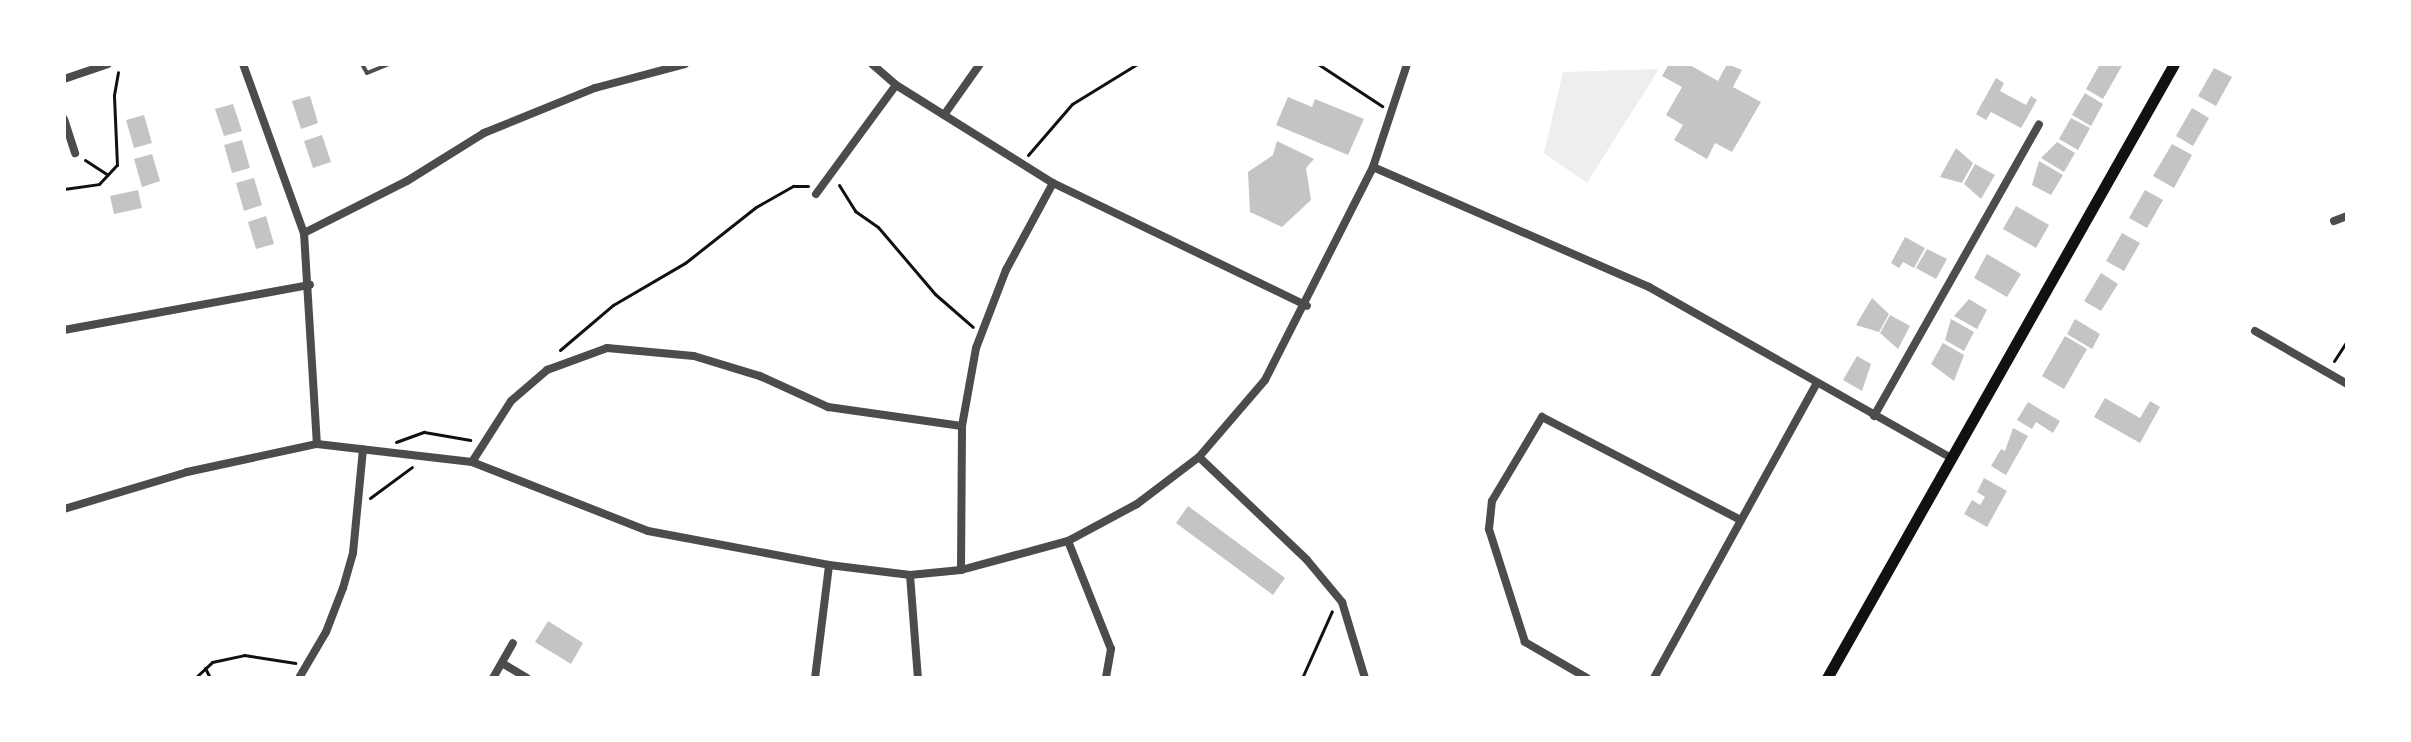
<!DOCTYPE html>
<html>
<head>
<meta charset="utf-8">
<style>
  body { margin:0 }
  #map { position:relative; width:2411px; height:742px; overflow:hidden; background:#fff; font-family:Lora,serif }
  div>[style] { position:absolute }
  .green>* { inset:0; background:#eee }
  .building>* { inset:0; background:#c4c4c4 }
  .path>* { height:3px; margin:-1.5px; padding:0 1.5px; transform-origin:1.5px; border-radius:1.5px; background:#111 }
  .service>* { height:4px; margin:-2px; padding:0 2px; transform-origin:2px; border-radius:2px; background:#4c4c4c }
  .minor>* { height:8px; margin:-4px; padding:0 4px; transform-origin:4px; border-radius:4px; background:#4c4c4c }
  .secondary>* { height:11px; margin:-5.5px; padding:0 5.5px; transform-origin:5.5px; border-radius:5.5px; background:#111 }
  span { translate:-50% -50%; white-space:nowrap; text-align:center; line-height:1.15; -webkit-text-stroke:6px #fff; paint-order:stroke }
  .frame { position:absolute; inset:0; border:66px solid #fff; pointer-events:none }
</style>
</head>
<body>
<div id="map">
  <div class="green">
    <div style="clip-path:polygon(1659px 69px,1587px 183px,1544px 153px,1563px 72px)"></div>
  </div>
  <div class="building">
    <div style="clip-path:polygon(1669px 64px,1688px 64px,1718px 81px,1727px 64px,1742px 70px,1733px 87px,1761px 102px,1732px 152px,1715px 143px,1707px 159px,1674px 140px,1683px 125px,1666px 115px,1682px 87px,1662px 76px)"></div>
    <div style="clip-path:polygon(2100px 64px,2123px 64px,2103px 99px,2086px 89px)"></div>
    <div style="clip-path:polygon(2214px 68px,2232px 77px,2216px 106px,2198px 96px)"></div>
    <div style="clip-path:polygon(1996px 78px,2004px 83px,2000px 91px,2026px 105px,2031px 96px,2037px 100px,2021px 128px,1991px 112px,1986px 120px,1976px 114px)"></div>
    <div style="clip-path:polygon(2085px 93px,2103px 104px,2091px 126px,2072px 115px)"></div>
    <div style="clip-path:polygon(310px 96px,318px 123px,301px 129px,292px 101px)"></div>
    <div style="clip-path:polygon(1288px 97px,1312px 107px,1315px 99px,1364px 119px,1348px 155px,1276px 125px)"></div>
    <div style="clip-path:polygon(233px 104px,242px 131px,224px 136px,215px 109px)"></div>
    <div style="clip-path:polygon(2192px 108px,2209px 118px,2193px 146px,2176px 136px)"></div>
    <div style="clip-path:polygon(144px 115px,152px 143px,134px 148px,126px 120px)"></div>
    <div style="clip-path:polygon(2071px 118px,2090px 128px,2078px 150px,2059px 139px)"></div>
    <div style="clip-path:polygon(322px 135px,331px 162px,313px 168px,304px 141px)"></div>
    <div style="clip-path:polygon(242px 140px,250px 168px,232px 173px,224px 145px)"></div>
    <div style="clip-path:polygon(1277px 141px,1314px 159px,1306px 168px,1311px 200px,1282px 227px,1250px 212px,1248px 172px,1273px 155px)"></div>
    <div style="clip-path:polygon(2057px 142px,2075px 153px,2064px 172px,2041px 158px)"></div>
    <div style="clip-path:polygon(2172px 144px,2192px 155px,2174px 188px,2153px 176px)"></div>
    <div style="clip-path:polygon(1956px 148px,1973px 163px,1962px 183px,1940px 177px)"></div>
    <div style="clip-path:polygon(152px 154px,160px 181px,142px 187px,134px 159px)"></div>
    <div style="clip-path:polygon(2039px 161px,2063px 175px,2051px 195px,2032px 185px)"></div>
    <div style="clip-path:polygon(1975px 164px,1995px 175px,1981px 199px,1964px 184px)"></div>
    <div style="clip-path:polygon(254px 178px,262px 205px,244px 211px,236px 183px)"></div>
    <div style="clip-path:polygon(138px 190px,142px 208px,114px 214px,110px 196px)"></div>
    <div style="clip-path:polygon(2145px 190px,2163px 200px,2147px 228px,2129px 218px)"></div>
    <div style="clip-path:polygon(2016px 206px,2049px 225px,2036px 248px,2003px 229px)"></div>
    <div style="clip-path:polygon(266px 216px,274px 244px,256px 249px,248px 222px)"></div>
    <div style="clip-path:polygon(2122px 233px,2140px 243px,2124px 271px,2106px 261px)"></div>
    <div style="clip-path:polygon(1905px 237px,1925px 248px,1914px 268px,1903px 262px,1899px 268px,1891px 263px)"></div>
    <div style="clip-path:polygon(1927px 249px,1947px 259px,1936px 279px,1916px 268px)"></div>
    <div style="clip-path:polygon(1987px 254px,2021px 274px,2007px 297px,1974px 278px)"></div>
    <div style="clip-path:polygon(2101px 273px,2118px 284px,2101px 311px,2084px 301px)"></div>
    <div style="clip-path:polygon(1872px 298px,1889px 314px,1879px 332px,1856px 325px)"></div>
    <div style="clip-path:polygon(1969px 299px,1987px 310px,1977px 329px,1954px 316px)"></div>
    <div style="clip-path:polygon(1890px 315px,1910px 326px,1898px 349px,1880px 333px)"></div>
    <div style="clip-path:polygon(1951px 319px,1974px 332px,1964px 351px,1945px 340px)"></div>
    <div style="clip-path:polygon(2075px 319px,2100px 334px,2092px 349px,2067px 334px)"></div>
    <div style="clip-path:polygon(2065px 336px,2087px 349px,2064px 389px,2042px 376px)"></div>
    <div style="clip-path:polygon(1943px 343px,1964px 355px,1954px 381px,1931px 364px)"></div>
    <div style="clip-path:polygon(1857px 356px,1871px 364px,1862px 391px,1843px 380px)"></div>
    <div style="clip-path:polygon(2105px 398px,2140px 418px,2150px 401px,2160px 407px,2140px 443px,2094px 417px)"></div>
    <div style="clip-path:polygon(2028px 402px,2060px 421px,2053px 433px,2036px 422px,2032px 429px,2017px 420px)"></div>
    <div style="clip-path:polygon(2013px 428px,2028px 436px,2006px 475px,1991px 466px,2001px 449px,2005px 451px)"></div>
    <div style="clip-path:polygon(1984px 478px,2007px 491px,1987px 527px,1964px 514px,1972px 500px,1980px 505px,1985px 497px,1977px 492px)"></div>
    <div style="clip-path:polygon(1188px 506px,1285px 578px,1273px 595px,1176px 523px)"></div>
    <div style="clip-path:polygon(548px 621px,583px 643px,571px 664px,535px 642px)"></div>
  </div>
  <div class="path">
    <div style="left:1318px;top:64px;width:77px;rotate:33.3deg"></div>
    <div style="left:1028px;top:155px;width:67px;rotate:-49.2deg"></div>
    <div style="left:1072px;top:104px;width:76px;rotate:-31.6deg"></div>
    <div style="left:85px;top:160px;width:27px;rotate:33deg"></div>
    <div style="left:839px;top:185px;width:31px;rotate:58deg"></div>
    <div style="left:855px;top:211px;width:28px;rotate:35deg"></div>
    <div style="left:878px;top:227px;width:88px;rotate:49.6deg"></div>
    <div style="left:935px;top:294px;width:50px;rotate:41deg"></div>
    <div style="left:64px;top:189px;width:35px;rotate:-8deg"></div>
    <div style="left:99px;top:184px;width:26px;rotate:-47deg"></div>
    <div style="left:117px;top:165px;width:70px;rotate:-92.5deg"></div>
    <div style="left:114px;top:95px;width:23px;rotate:-80deg"></div>
    <div style="left:560px;top:350px;width:70px;rotate:-40.3deg"></div>
    <div style="left:613px;top:305px;width:83px;rotate:-30.3deg"></div>
    <div style="left:685px;top:263px;width:90px;rotate:-38.3deg"></div>
    <div style="left:756px;top:207px;width:43px;rotate:-29.6deg"></div>
    <div style="left:793px;top:186px;width:15px"></div>
    <div style="left:2334px;top:361px;width:24px;rotate:-57deg"></div>
    <div style="left:396px;top:442px;width:30px;rotate:-20deg"></div>
    <div style="left:424px;top:432px;width:47px;rotate:9.9deg"></div>
    <div style="left:370px;top:498px;width:52px;rotate:-36.4deg"></div>
    <div style="left:205px;top:668px;width:11px;rotate:63deg"></div>
    <div style="left:195px;top:678px;width:23px;rotate:-43deg"></div>
    <div style="left:212px;top:662px;width:33px;rotate:-12deg"></div>
    <div style="left:244px;top:655px;width:52px;rotate:8.9deg"></div>
    <div style="left:1302px;top:678px;width:73px;rotate:-65.9deg"></div>
  </div>
  <div class="service">
    <div style="left:362px;top:64px;width:10px;rotate:61deg"></div>
    <div style="left:367px;top:73px;width:24px;rotate:-22deg"></div>
  </div>
  <div class="minor">
    <div style="left:243px;top:64px;width:180px;rotate:70.2deg"></div>
    <div style="left:304px;top:233px;width:211px;rotate:86.5deg"></div>
    <div style="left:872px;top:64px;width:32px;rotate:41deg"></div>
    <div style="left:896px;top:85px;width:185px;rotate:32deg"></div>
    <div style="left:1053px;top:183px;width:282px;rotate:25.8deg"></div>
    <div style="left:64px;top:79px;width:46px;rotate:-18.8deg"></div>
    <div style="left:944px;top:115px;width:62px;rotate:-54.8deg"></div>
    <div style="left:64px;top:119px;width:36px;rotate:72deg"></div>
    <div style="left:1373px;top:167px;width:301px;rotate:23.5deg"></div>
    <div style="left:1649px;top:287px;width:346px;rotate:29.5deg"></div>
    <div style="left:816px;top:194px;width:135px;rotate:-53.7deg"></div>
    <div style="left:2334px;top:221px;width:14px;rotate:-21deg"></div>
    <div style="left:304px;top:233px;width:115px;rotate:-26.8deg"></div>
    <div style="left:407px;top:181px;width:91px;rotate:-31.9deg"></div>
    <div style="left:484px;top:133px;width:120px;rotate:-22.1deg"></div>
    <div style="left:595px;top:88px;width:93px;rotate:-14.9deg"></div>
    <div style="left:64px;top:330px;width:250px;rotate:-10.4deg"></div>
    <div style="left:2255px;top:331px;width:106px;rotate:29.9deg"></div>
    <div style="left:1874px;top:416px;width:335px;rotate:-60.5deg"></div>
    <div style="left:1199px;top:457px;width:149px;rotate:43.6deg"></div>
    <div style="left:1307px;top:560px;width:55px;rotate:50.2deg"></div>
    <div style="left:1342px;top:602px;width:79px;rotate:73.2deg"></div>
    <div style="left:472px;top:462px;width:72px;rotate:-57.4deg"></div>
    <div style="left:511px;top:401px;width:48px;rotate:-40.7deg"></div>
    <div style="left:547px;top:370px;width:64px;rotate:-20.1deg"></div>
    <div style="left:607px;top:348px;width:87px;rotate:5.3deg"></div>
    <div style="left:694px;top:356px;width:69px;rotate:16.9deg"></div>
    <div style="left:760px;top:376px;width:75px;rotate:24.5deg"></div>
    <div style="left:828px;top:407px;width:135px;rotate:8.1deg"></div>
    <div style="left:64px;top:509px;width:128px;rotate:-16.7deg"></div>
    <div style="left:187px;top:472px;width:133px;rotate:-12.2deg"></div>
    <div style="left:317px;top:444px;width:156px;rotate:6.6deg"></div>
    <div style="left:472px;top:462px;width:189px;rotate:21.4deg"></div>
    <div style="left:648px;top:531px;width:184px;rotate:10.6deg"></div>
    <div style="left:829px;top:565px;width:82px;rotate:7deg"></div>
    <div style="left:910px;top:575px;width:51px;rotate:-5.6deg"></div>
    <div style="left:961px;top:570px;width:111px;rotate:-15.2deg"></div>
    <div style="left:1068px;top:541px;width:78px;rotate:-28.2deg"></div>
    <div style="left:1137px;top:504px;width:78px;rotate:-37.2deg"></div>
    <div style="left:1199px;top:457px;width:101px;rotate:-49.4deg"></div>
    <div style="left:1265px;top:380px;width:239px;rotate:-63.1deg"></div>
    <div style="left:1373px;top:167px;width:108px;rotate:-71.7deg"></div>
    <div style="left:1068px;top:541px;width:116px;rotate:68.3deg"></div>
    <div style="left:1111px;top:649px;width:29px;rotate:100deg"></div>
    <div style="left:961px;top:570px;width:144px;rotate:-89.6deg"></div>
    <div style="left:962px;top:426px;width:79px;rotate:-79.8deg"></div>
    <div style="left:976px;top:348px;width:84px;rotate:-69deg"></div>
    <div style="left:1006px;top:270px;width:99px;rotate:-61.6deg"></div>
    <div style="left:910px;top:575px;width:103px;rotate:85.6deg"></div>
    <div style="left:502px;top:663px;width:29px;rotate:31deg"></div>
    <div style="left:299px;top:678px;width:53px;rotate:-59.6deg"></div>
    <div style="left:326px;top:632px;width:47px;rotate:-68.9deg"></div>
    <div style="left:343px;top:588px;width:36px;rotate:-74deg"></div>
    <div style="left:353px;top:553px;width:104px;rotate:-84.5deg"></div>
    <div style="left:493px;top:678px;width:40px;rotate:-60.3deg"></div>
    <div style="left:815px;top:678px;width:114px;rotate:-82.9deg"></div>
    <div style="left:1587px;top:678px;width:72px;rotate:-149.9deg"></div>
    <div style="left:1525px;top:642px;width:119px;rotate:-107.7deg"></div>
    <div style="left:1489px;top:529px;width:28px;rotate:-84deg"></div>
    <div style="left:1492px;top:501px;width:98px;rotate:-59.2deg"></div>
    <div style="left:1542px;top:417px;width:224px;rotate:27.4deg"></div>
    <div style="left:1654px;top:678px;width:337px;rotate:-61.1deg"></div>
  </div>
  <div class="secondary">
    <div style="left:1827px;top:678px;width:705px;rotate:-60.53deg"></div>
  </div>
  <div class="frame"></div>
</div>
</body>
</html>
